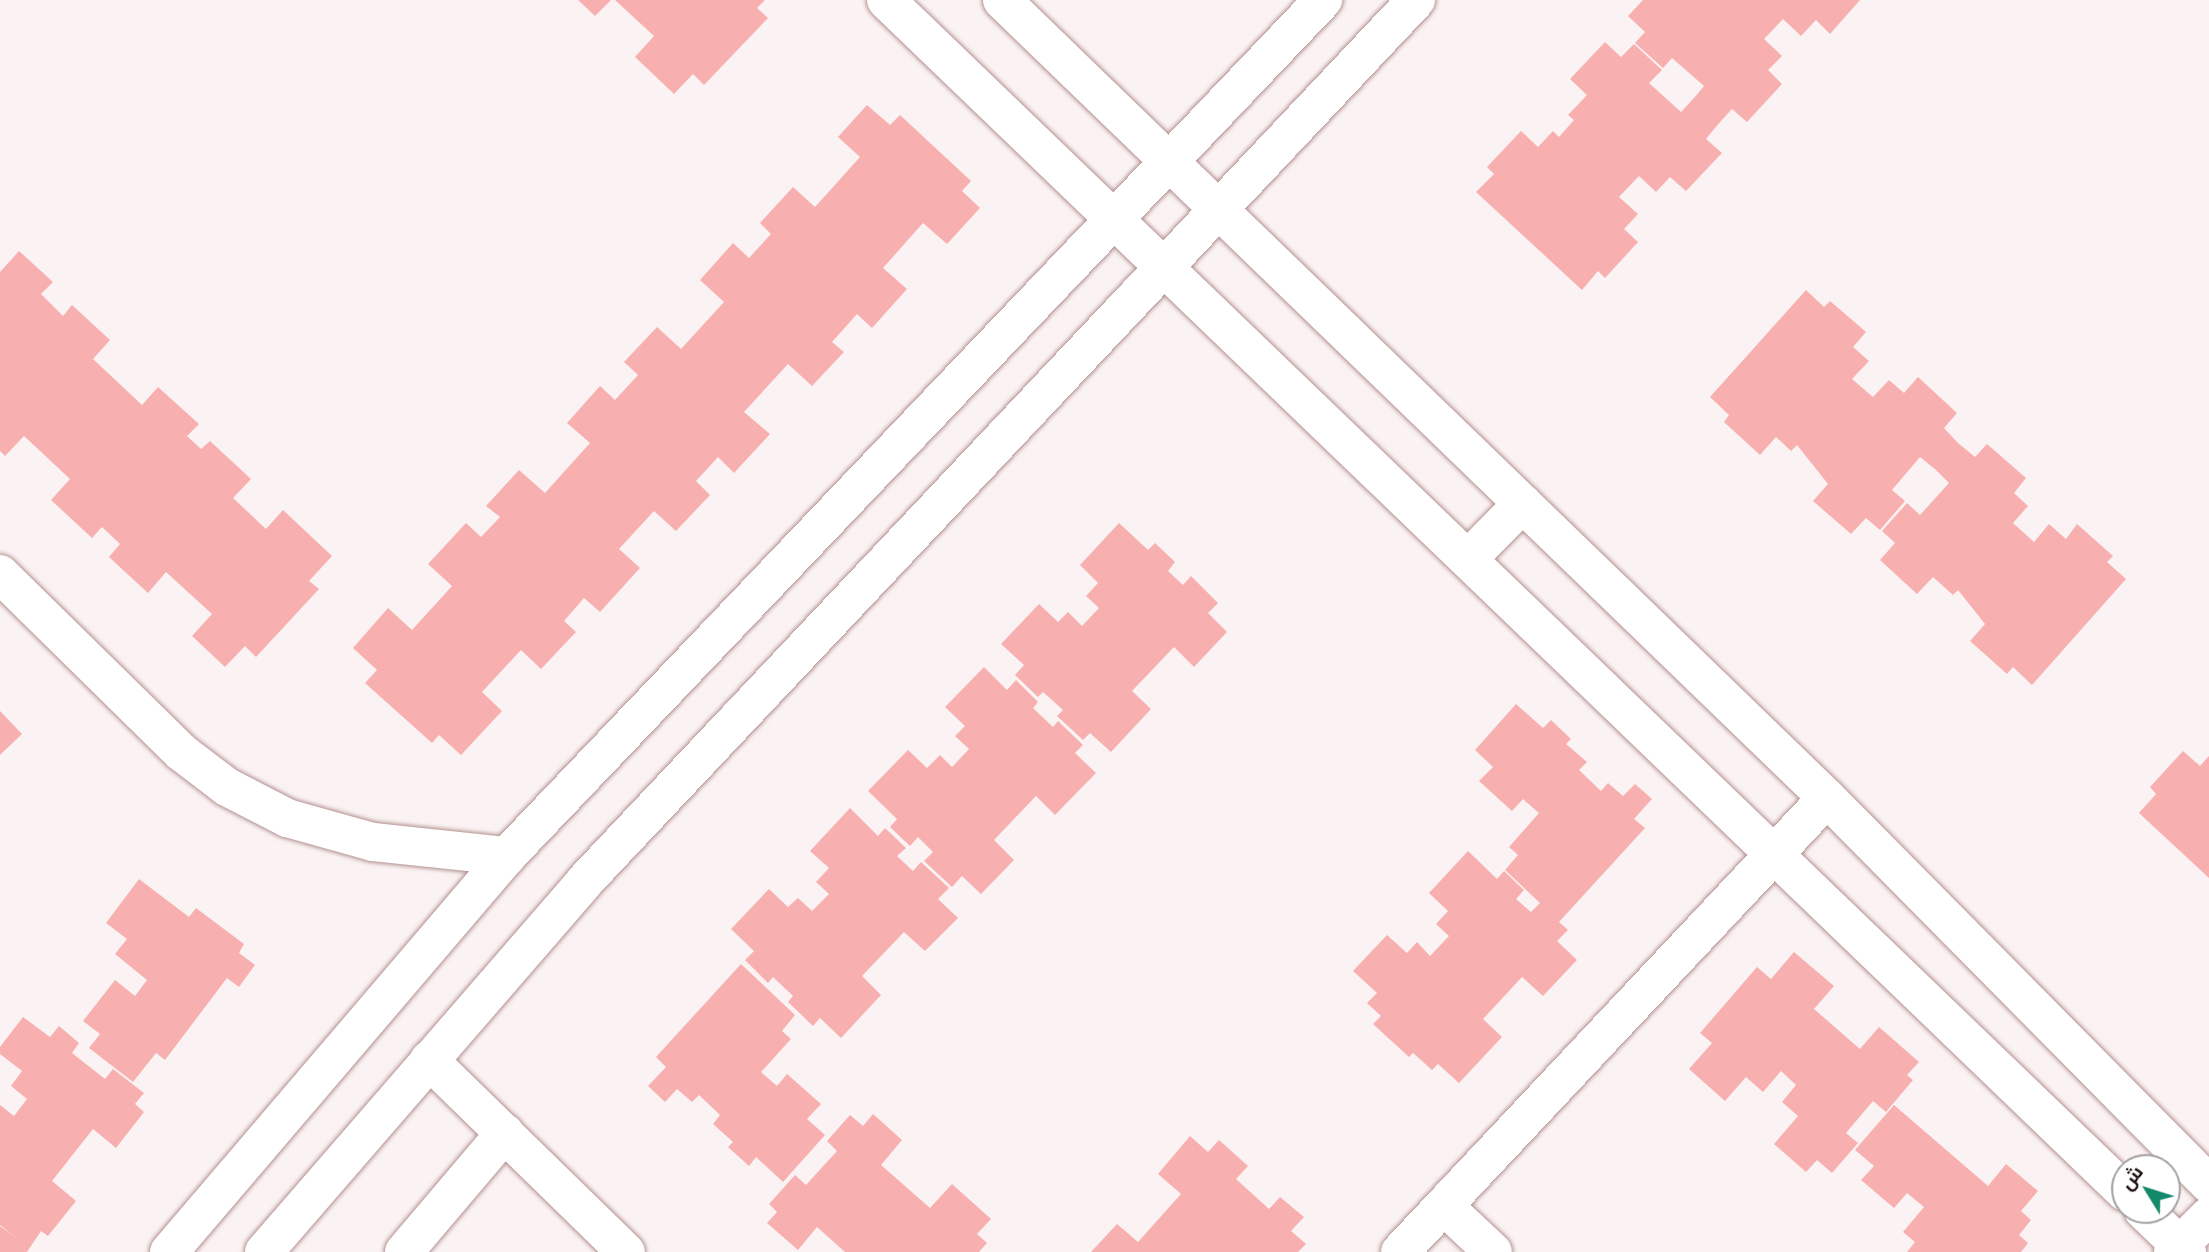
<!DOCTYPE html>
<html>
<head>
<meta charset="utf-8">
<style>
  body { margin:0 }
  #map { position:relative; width:2209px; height:1252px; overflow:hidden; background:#fbf3f3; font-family:"Archivo Narrow",Cairo,sans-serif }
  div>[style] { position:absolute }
  .building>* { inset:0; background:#f7b0af }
  .roads { filter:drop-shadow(0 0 2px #b39190) drop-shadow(0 0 2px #b39190) }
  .minor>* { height:38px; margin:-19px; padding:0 19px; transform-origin:19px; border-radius:19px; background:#fff }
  span { translate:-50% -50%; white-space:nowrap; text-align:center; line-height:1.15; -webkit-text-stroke:5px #fff; paint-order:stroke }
  .north { position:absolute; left:2111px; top:1154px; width:70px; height:70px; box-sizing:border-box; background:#fff; border:2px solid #a5a1a1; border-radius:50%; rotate:308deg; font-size:19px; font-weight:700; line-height:28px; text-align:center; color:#1f1313 }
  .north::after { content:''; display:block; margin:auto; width:24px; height:32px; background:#13896b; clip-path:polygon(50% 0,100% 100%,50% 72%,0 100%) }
</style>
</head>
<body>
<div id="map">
  <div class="building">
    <div style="clip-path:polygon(578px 0,611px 0,595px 16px)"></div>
    <div style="clip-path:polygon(615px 0,765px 0,757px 8px,768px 18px,704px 85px,693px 74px,674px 94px,635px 57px,654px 36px)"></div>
    <div style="clip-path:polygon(1643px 0,1860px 0,1830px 34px,1816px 20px,1801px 36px,1783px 19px,1764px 39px,1782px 56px,1768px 70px,1782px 84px,1747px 122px,1732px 109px,1720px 122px,1706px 139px,1722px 153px,1686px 191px,1670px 177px,1656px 192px,1639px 176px,1619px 197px,1638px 214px,1624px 229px,1638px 242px,1605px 278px,1598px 271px,1582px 290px,1476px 192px,1494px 174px,1487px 167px,1521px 131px,1538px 147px,1553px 131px,1559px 137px,1574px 120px,1568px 115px,1587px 95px,1570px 79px,1605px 42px,1621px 57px,1634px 44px,1662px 70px,1649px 83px,1681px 112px,1694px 98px,1704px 86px,1672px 58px,1663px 68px,1635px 43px,1645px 32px,1628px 16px)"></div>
    <div style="clip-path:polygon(867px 105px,890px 125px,900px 115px,971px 181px,962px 191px,980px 208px,947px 244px,923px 223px,883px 268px,907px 289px,872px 328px,857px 314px,832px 342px,844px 352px,812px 386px,788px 364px,744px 412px,770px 434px,734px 473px,718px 457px,696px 481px,710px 495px,676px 531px,654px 511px,619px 549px,640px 568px,600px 612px,584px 598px,564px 621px,576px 632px,541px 669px,521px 650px,482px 692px,502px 711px,461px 755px,439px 735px,432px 743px,365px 683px,377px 670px,353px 648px,388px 608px,412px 630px,452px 586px,428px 564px,466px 523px,481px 537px,500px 517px,486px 506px,519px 470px,545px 493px,590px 443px,567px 423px,600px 386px,615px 400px,638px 375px,624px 362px,657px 327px,681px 349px,724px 302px,700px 280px,733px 243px,749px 258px,771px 234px,760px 223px,793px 187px,815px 207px,860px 157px,838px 137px)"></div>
    <div style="clip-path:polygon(19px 251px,53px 282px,41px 294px,63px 316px,72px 305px,110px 340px,93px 359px,142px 405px,158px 387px,199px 424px,187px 436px,201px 449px,210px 441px,251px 479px,233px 498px,266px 529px,283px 510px,332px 556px,309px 581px,319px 589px,256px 657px,245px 646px,225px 667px,192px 636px,212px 614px,166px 572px,148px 593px,109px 557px,120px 544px,102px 527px,92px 538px,51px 500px,70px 479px,24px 436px,5px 456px,0 451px,0 272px)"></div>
    <div style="clip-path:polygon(1806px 290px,1824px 307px,1830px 301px,1866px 332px,1853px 347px,1869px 361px,1852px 379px,1873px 397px,1889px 380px,1904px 393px,1918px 377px,1957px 413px,1944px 428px,1958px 443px,1975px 457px,1987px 444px,2026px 478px,2014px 493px,2028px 506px,2013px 523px,2034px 542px,2049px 524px,2066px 539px,2077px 524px,2113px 556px,2107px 562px,2126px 579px,2032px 685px,2013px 667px,2007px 674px,1970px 641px,1985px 624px,1958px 590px,1953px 595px,1933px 577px,1917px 594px,1880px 560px,1895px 543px,1882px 531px,1907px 503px,1920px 515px,1949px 483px,1936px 470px,1920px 457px,1892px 490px,1905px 501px,1880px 530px,1866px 518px,1851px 534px,1813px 501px,1828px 484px,1797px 445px,1791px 451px,1776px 437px,1760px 455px,1724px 422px,1729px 415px,1710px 397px)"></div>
    <div style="clip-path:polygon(1119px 523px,1148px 550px,1155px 543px,1175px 562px,1168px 571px,1183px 585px,1191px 576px,1218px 603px,1208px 613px,1227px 632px,1194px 667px,1174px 647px,1132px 691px,1151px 709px,1111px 752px,1090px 733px,1083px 740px,1057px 716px,1063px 710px,1043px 692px,1038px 697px,1015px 675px,1024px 665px,1001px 644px,1039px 604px,1058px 622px,1068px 612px,1082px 626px,1099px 608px,1086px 596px,1098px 583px,1080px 565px)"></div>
    <div style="clip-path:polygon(984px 667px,1007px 690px,1016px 680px,1038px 702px,1033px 708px,1053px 727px,1058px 721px,1083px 745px,1075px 753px,1096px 773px,1055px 815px,1036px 796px,994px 840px,1014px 860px,981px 894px,962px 876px,952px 887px,924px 861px,933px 852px,918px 837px,910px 846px,890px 827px,897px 819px,868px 791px,908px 750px,927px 768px,940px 755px,952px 767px,969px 749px,955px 736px,965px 726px,945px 707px)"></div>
    <div style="clip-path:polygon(1516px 704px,1543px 728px,1551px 720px,1571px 739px,1566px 744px,1587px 762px,1579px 770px,1601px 791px,1608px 783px,1623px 796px,1635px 784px,1652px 799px,1634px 819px,1645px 828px,1559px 922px,1568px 930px,1557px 941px,1577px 960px,1543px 996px,1522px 977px,1483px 1019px,1502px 1037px,1459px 1083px,1438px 1064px,1432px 1070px,1413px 1053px,1409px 1057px,1373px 1024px,1381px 1016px,1367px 1003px,1377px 993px,1353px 971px,1387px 935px,1407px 953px,1417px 942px,1430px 956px,1449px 936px,1436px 924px,1448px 911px,1429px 893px,1468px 851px,1497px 879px,1504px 871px,1524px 890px,1516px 899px,1531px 912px,1540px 903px,1505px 870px,1518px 855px,1509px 847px,1539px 813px,1523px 799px,1512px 811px,1479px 781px,1493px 767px,1475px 750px)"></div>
    <div style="clip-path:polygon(0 711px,22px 734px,0 755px)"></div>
    <div style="clip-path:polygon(2183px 751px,2200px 766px,2209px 756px,2209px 878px,2139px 813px,2156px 794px,2150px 787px)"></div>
    <div style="clip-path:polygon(850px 808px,878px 836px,885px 828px,906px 848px,897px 856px,913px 871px,921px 862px,949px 888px,938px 899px,958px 918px,925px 951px,904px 932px,862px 976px,881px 995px,841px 1038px,820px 1018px,813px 1026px,788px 1002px,793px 996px,773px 977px,768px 983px,745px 960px,754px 951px,731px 929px,769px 889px,788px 907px,798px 898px,812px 911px,829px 894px,816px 882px,829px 868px,810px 851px)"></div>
    <div style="clip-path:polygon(139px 879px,189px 917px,196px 908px,244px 944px,239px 953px,255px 965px,239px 987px,227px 978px,165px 1060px,156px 1053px,133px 1082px,89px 1048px,100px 1034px,83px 1021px,115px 980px,135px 996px,147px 980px,115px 954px,127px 939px,106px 923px)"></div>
    <div style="clip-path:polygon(1794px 952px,1834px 986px,1814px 1009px,1860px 1049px,1879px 1027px,1919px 1062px,1907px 1075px,1913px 1080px,1886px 1112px,1873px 1101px,1846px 1133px,1858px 1143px,1832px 1173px,1817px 1160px,1806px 1172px,1774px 1144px,1798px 1116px,1782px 1102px,1796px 1085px,1781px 1071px,1763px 1092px,1746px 1077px,1725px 1101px,1689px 1069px,1712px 1043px,1700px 1033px,1757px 967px,1771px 979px)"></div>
    <div style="clip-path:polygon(741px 964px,795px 1015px,782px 1031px,791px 1039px,761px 1072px,777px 1086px,787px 1074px,821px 1104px,807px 1119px,825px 1135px,783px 1182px,756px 1157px,749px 1166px,728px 1147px,733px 1142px,713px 1124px,720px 1115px,699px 1095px,692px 1102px,677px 1089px,665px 1102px,648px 1086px,666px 1067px,656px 1057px)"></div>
    <div style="clip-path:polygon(23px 1017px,50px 1037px,59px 1026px,79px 1043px,72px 1053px,105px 1079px,113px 1069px,144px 1093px,135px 1104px,144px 1112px,116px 1148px,93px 1129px,52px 1181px,76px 1201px,48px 1236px,41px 1231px,27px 1252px,0 1252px,0 1226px,18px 1239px,0 1225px,0 1105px,14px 1116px,27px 1099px,11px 1086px,22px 1071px,0 1054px,0 1047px)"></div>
    <div style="clip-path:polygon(1894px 1105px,1988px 1186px,2006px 1164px,2038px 1191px,2021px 1211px,2031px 1220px,2019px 1235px,2028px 1243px,2021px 1252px,1907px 1252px,1915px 1242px,1903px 1232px,1924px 1207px,1907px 1193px,1894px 1208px,1861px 1180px,1874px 1166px,1855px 1150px)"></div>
    <div style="clip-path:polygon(873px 1114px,902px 1140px,881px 1165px,930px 1208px,952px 1184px,991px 1219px,977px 1234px,987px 1243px,979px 1252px,845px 1252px,817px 1227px,798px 1250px,767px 1223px,777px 1212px,769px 1204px,795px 1175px,806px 1185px,837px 1151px,827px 1141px,850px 1115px,863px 1126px)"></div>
    <div style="clip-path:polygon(1190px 1136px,1208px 1152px,1219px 1140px,1248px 1166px,1236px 1179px,1269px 1209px,1280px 1197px,1304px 1217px,1291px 1231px,1306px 1244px,1298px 1252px,1091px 1252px,1117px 1224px,1138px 1242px,1181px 1194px,1158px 1174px)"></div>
  </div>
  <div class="roads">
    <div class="minor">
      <div style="left:886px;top:0;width:1719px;rotate:43.89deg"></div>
      <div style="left:1002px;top:0;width:1148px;rotate:44.05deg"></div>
      <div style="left:1827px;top:798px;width:543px;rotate:45.3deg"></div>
      <div style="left:1468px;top:559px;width:78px;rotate:-45.5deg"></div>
      <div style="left:0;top:574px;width:254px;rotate:44.5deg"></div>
      <div style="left:181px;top:752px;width:58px;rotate:37.3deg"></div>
      <div style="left:227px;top:787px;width:68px;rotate:27.3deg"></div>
      <div style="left:287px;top:818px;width:89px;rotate:15.6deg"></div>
      <div style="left:373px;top:842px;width:135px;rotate:6deg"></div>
      <div style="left:429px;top:1060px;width:275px;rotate:44.3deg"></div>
      <div style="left:1444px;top:1206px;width:67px;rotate:43.2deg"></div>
      <div style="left:2143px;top:1210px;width:61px;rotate:43.7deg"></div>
      <div style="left:169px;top:1252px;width:521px;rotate:-49.52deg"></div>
      <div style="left:507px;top:856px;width:1183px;rotate:-46.37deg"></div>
      <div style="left:264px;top:1252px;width:491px;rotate:-49.1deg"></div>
      <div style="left:585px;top:881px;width:1211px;rotate:-46.67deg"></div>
      <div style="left:404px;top:1252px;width:156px;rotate:-49.7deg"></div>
      <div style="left:1400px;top:1252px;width:623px;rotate:-46.76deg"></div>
      <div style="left:2173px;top:1252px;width:51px;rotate:-45deg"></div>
    </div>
  </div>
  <div class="north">ش</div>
</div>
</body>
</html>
